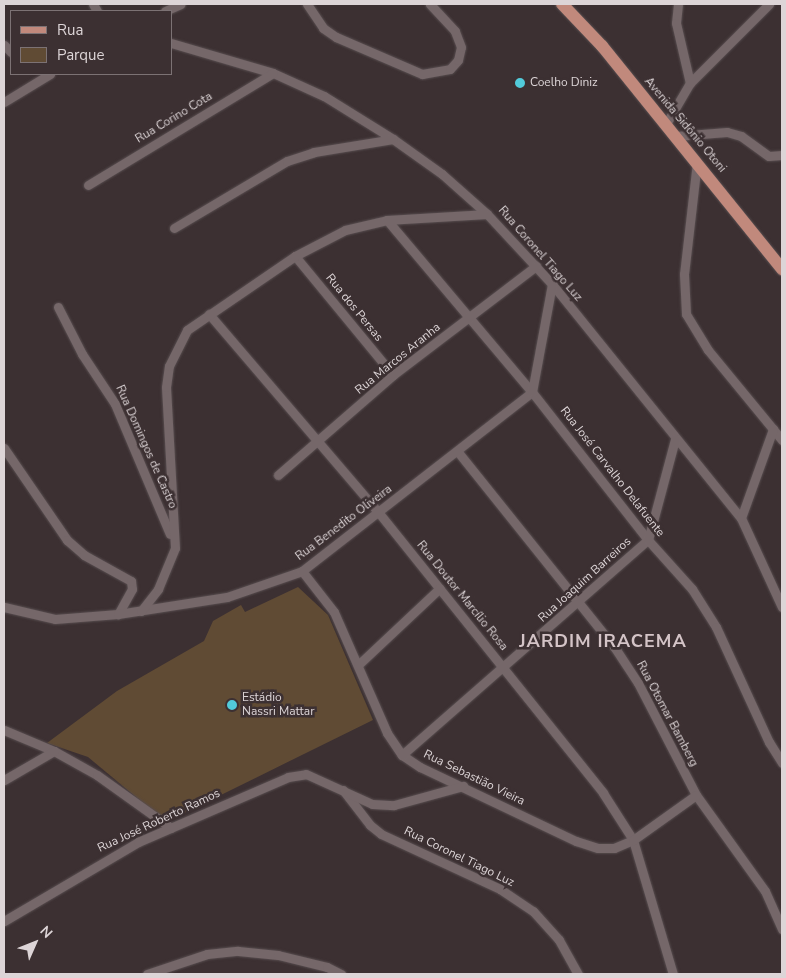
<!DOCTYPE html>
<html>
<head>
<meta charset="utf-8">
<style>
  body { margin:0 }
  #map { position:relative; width:786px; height:978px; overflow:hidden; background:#3c3032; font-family:"Nunito Sans",sans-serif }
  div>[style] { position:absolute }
  .green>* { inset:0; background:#604b34 }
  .roads { filter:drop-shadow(0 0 1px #574d4f) drop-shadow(0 0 1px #574d4f) }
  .street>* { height:9px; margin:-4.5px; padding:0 4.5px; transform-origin:4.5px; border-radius:4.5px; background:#756769 }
  .primary>* { height:12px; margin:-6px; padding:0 6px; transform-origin:6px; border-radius:6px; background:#c1897c }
  .dots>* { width:14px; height:14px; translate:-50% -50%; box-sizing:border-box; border:2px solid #3c3032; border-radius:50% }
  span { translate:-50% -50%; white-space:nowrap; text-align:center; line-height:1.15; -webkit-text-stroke:5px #3c3032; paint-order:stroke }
  .poi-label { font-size:12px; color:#ddd5d7 }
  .left { translate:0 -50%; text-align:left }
  .street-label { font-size:12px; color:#ddd5d7 }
  .district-label { font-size:18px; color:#d4c4c7; font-weight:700; letter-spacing:1px }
  .frame { position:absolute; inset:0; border:5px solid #ddd5d7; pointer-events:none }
  .legend { position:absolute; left:10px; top:10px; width:162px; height:65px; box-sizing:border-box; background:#3c3032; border:1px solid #7c7274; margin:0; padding:6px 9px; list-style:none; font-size:15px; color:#ddd5d7 }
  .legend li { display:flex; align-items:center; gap:10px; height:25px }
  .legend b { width:25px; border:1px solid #7c7274 }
  .north { position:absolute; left:10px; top:918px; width:50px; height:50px; -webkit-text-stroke:4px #3c3032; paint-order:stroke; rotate:46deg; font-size:14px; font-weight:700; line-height:20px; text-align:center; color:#ddd5d7 }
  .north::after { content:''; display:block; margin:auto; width:18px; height:22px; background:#ddd5d7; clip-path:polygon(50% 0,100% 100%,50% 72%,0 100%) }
</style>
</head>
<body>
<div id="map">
  <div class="green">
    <div style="clip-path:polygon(298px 587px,328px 615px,373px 720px,166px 822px,88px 757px,47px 743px,117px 691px,204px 641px,213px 621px,241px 605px,245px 612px)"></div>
  </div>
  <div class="roads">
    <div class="street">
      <div style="left:93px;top:4px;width:8px;rotate:60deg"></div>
      <div style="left:307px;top:4px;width:29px;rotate:56deg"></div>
      <div style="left:323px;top:28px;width:16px;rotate:35deg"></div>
      <div style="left:336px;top:37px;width:94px;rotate:23.3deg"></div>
      <div style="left:422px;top:74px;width:28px;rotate:-10deg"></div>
      <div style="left:450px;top:69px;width:12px;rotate:-48deg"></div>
      <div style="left:458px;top:60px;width:13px;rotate:-77deg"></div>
      <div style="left:461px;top:47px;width:17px;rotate:-111deg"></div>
      <div style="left:455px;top:31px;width:37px;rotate:-133deg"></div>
      <div style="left:678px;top:4px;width:19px;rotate:96deg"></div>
      <div style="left:676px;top:23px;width:62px;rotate:76.9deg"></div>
      <div style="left:165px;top:11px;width:17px;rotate:-24deg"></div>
      <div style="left:171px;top:43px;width:106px;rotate:16.4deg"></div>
      <div style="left:273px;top:73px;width:56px;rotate:24.3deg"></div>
      <div style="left:324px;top:96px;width:81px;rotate:31.9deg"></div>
      <div style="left:393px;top:139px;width:60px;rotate:35.5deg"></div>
      <div style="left:442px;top:174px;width:60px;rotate:41.6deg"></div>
      <div style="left:487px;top:214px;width:96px;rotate:47.1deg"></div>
      <div style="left:552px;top:284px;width:301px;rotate:51.1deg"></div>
      <div style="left:741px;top:518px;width:98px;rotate:65.3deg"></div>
      <div style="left:4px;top:45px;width:10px;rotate:45deg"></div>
      <div style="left:4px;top:102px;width:54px;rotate:-31.3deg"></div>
      <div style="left:666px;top:124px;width:48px;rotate:-59.7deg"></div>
      <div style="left:690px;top:83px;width:112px;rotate:-45deg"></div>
      <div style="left:676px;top:136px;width:51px;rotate:-4.5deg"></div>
      <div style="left:727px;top:132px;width:15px;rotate:16deg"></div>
      <div style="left:741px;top:136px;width:34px;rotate:36deg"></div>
      <div style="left:769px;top:156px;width:13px;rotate:-4deg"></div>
      <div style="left:697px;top:162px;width:113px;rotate:96.6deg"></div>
      <div style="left:684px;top:274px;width:40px;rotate:87.1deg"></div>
      <div style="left:686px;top:314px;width:42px;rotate:58.6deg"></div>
      <div style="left:708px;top:350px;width:117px;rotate:50.6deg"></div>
      <div style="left:88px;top:185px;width:216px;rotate:-31.2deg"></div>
      <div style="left:387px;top:220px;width:225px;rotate:49.9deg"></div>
      <div style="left:532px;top:392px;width:188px;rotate:51.9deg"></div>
      <div style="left:648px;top:540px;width:66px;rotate:48.1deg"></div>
      <div style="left:692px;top:589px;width:45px;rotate:57.7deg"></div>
      <div style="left:716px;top:627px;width:127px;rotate:65.3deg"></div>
      <div style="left:769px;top:742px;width:25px;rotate:58deg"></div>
      <div style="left:174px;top:228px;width:131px;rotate:-30.7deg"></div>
      <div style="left:287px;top:161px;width:28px;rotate:-18deg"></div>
      <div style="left:314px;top:152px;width:80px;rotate:-9.3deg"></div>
      <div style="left:295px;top:256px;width:154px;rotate:50.5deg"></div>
      <div style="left:58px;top:307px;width:53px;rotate:62.9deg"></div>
      <div style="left:82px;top:354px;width:60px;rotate:56.6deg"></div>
      <div style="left:115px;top:404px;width:141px;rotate:67.1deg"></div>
      <div style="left:209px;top:314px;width:262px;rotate:49.5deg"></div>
      <div style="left:379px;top:513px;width:359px;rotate:51.3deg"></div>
      <div style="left:603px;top:793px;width:56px;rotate:57.4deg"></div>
      <div style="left:633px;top:840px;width:140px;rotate:73.4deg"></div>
      <div style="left:4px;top:448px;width:112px;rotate:55.6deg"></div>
      <div style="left:67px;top:540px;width:23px;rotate:41deg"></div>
      <div style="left:84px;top:555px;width:54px;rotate:29deg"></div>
      <div style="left:131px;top:581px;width:8px;rotate:83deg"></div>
      <div style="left:132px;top:589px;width:29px;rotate:119deg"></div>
      <div style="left:458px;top:452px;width:251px;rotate:51.3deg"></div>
      <div style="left:615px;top:648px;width:42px;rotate:56.7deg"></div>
      <div style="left:638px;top:683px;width:126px;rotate:62.6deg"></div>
      <div style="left:696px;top:795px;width:118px;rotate:54.3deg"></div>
      <div style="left:765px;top:891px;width:42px;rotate:65.9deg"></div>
      <div style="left:278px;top:475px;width:152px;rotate:-41deg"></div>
      <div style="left:393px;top:375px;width:180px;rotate:-37.3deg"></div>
      <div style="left:741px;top:518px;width:95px;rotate:-70.2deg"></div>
      <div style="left:302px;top:571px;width:52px;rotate:52deg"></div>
      <div style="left:334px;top:612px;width:132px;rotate:66.3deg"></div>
      <div style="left:387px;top:733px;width:27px;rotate:56deg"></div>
      <div style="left:402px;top:755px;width:22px;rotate:34deg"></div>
      <div style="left:420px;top:767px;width:173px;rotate:25.4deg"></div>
      <div style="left:576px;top:841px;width:23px;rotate:18deg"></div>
      <div style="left:598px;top:848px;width:16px"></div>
      <div style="left:614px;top:848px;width:21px;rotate:-23deg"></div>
      <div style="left:633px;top:840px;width:77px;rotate:-35.5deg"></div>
      <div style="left:4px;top:607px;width:52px;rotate:13.2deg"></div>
      <div style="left:55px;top:619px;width:63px;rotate:-4.5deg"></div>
      <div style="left:118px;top:614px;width:110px;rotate:-8.9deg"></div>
      <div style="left:227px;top:597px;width:79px;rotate:-19.1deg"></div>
      <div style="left:302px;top:571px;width:291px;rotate:-37.9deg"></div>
      <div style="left:532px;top:392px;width:110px;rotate:-79.5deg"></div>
      <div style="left:141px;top:611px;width:28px;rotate:-52deg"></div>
      <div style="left:158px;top:589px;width:44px;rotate:-67.5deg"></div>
      <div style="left:175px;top:548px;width:161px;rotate:-93.2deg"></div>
      <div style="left:166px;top:387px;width:21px;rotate:-82deg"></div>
      <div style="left:169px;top:366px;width:40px;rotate:-63.4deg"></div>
      <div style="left:187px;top:330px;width:131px;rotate:-34.4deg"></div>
      <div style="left:295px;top:256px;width:56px;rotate:-27.5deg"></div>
      <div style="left:345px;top:230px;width:43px;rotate:-13.4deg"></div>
      <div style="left:387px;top:220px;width:100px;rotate:-3.4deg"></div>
      <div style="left:358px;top:665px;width:112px;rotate:-43.2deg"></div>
      <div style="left:4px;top:730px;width:54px;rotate:22.8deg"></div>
      <div style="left:54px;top:751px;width:49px;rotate:29.2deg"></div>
      <div style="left:97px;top:775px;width:91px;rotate:35.6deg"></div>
      <div style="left:402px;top:755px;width:327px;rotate:-41.2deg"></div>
      <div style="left:648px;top:540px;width:105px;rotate:-75deg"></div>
      <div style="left:4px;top:780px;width:58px;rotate:-30.1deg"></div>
      <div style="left:343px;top:790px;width:44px;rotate:52.4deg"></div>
      <div style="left:370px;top:825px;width:14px;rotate:39deg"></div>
      <div style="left:381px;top:834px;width:131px;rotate:24.8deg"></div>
      <div style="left:500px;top:889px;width:40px;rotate:34deg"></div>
      <div style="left:533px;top:911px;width:39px;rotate:48deg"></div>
      <div style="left:559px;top:940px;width:39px;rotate:61deg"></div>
      <div style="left:4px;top:921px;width:156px;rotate:-30.5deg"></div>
      <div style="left:138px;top:842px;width:163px;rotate:-23.4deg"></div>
      <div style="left:288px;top:777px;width:18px;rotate:-9deg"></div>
      <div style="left:306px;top:774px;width:72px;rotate:24.4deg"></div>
      <div style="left:372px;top:804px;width:22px;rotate:3deg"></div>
      <div style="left:394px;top:805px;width:72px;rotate:-15.4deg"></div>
      <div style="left:147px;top:974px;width:63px;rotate:-18.4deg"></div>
      <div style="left:207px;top:954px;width:31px;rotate:-6deg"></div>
      <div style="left:238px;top:951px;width:40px;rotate:5.7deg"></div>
      <div style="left:278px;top:955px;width:50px;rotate:13.8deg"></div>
      <div style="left:327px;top:967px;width:16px;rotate:27deg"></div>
    </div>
    <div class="primary">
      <div style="left:562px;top:4px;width:58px;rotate:46.4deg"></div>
      <div style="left:602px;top:46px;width:287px;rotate:51.1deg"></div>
    </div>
  </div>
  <div class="dots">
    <div style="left:520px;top:83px;background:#52cbda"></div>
    <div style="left:232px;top:705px;background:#52cbda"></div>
  </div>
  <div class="poi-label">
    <span class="left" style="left:530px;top:83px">Coelho Diniz</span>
    <span class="left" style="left:242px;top:705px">Estádio<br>Nassri Mattar</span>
  </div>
  <div class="street-label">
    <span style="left:174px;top:118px;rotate:-31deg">Rua Corino Cota</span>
    <span style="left:685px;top:125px;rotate:50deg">Avenida Sidônio Otoni</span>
    <span style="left:540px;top:254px;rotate:49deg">Rua Coronel Tiago Luz</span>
    <span style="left:354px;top:308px;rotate:51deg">Rua dos Persas</span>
    <span style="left:398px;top:359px;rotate:-39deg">Rua Marcos Aranha</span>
    <span style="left:146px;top:447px;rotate:66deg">Rua Domingos de Castro</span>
    <span style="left:612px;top:472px;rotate:52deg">Rua José Carvalho Delafuente</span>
    <span style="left:344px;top:523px;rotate:-37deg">Rua Benedito Oliveira</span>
    <span style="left:585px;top:580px;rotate:-42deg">Rua Joaquim Barreiros</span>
    <span style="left:462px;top:596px;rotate:51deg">Rua Doutor Marcílio Rosa</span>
    <span style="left:667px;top:714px;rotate:62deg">Rua Otomar Bamberg</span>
    <span style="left:474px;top:778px;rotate:26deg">Rua Sebastião Vieira</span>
    <span style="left:159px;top:821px;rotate:-25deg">Rua José Roberto Ramos</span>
    <span style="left:459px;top:857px;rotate:26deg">Rua Coronel Tiago Luz</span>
  </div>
  <div class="district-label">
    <span style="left:603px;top:641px">JARDIM IRACEMA</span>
  </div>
  <div class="frame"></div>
  <ul class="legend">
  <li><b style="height:6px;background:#c1897c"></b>Rua</li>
  <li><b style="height:14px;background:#604b34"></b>Parque</li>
  </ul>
  <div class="north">N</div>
</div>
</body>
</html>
